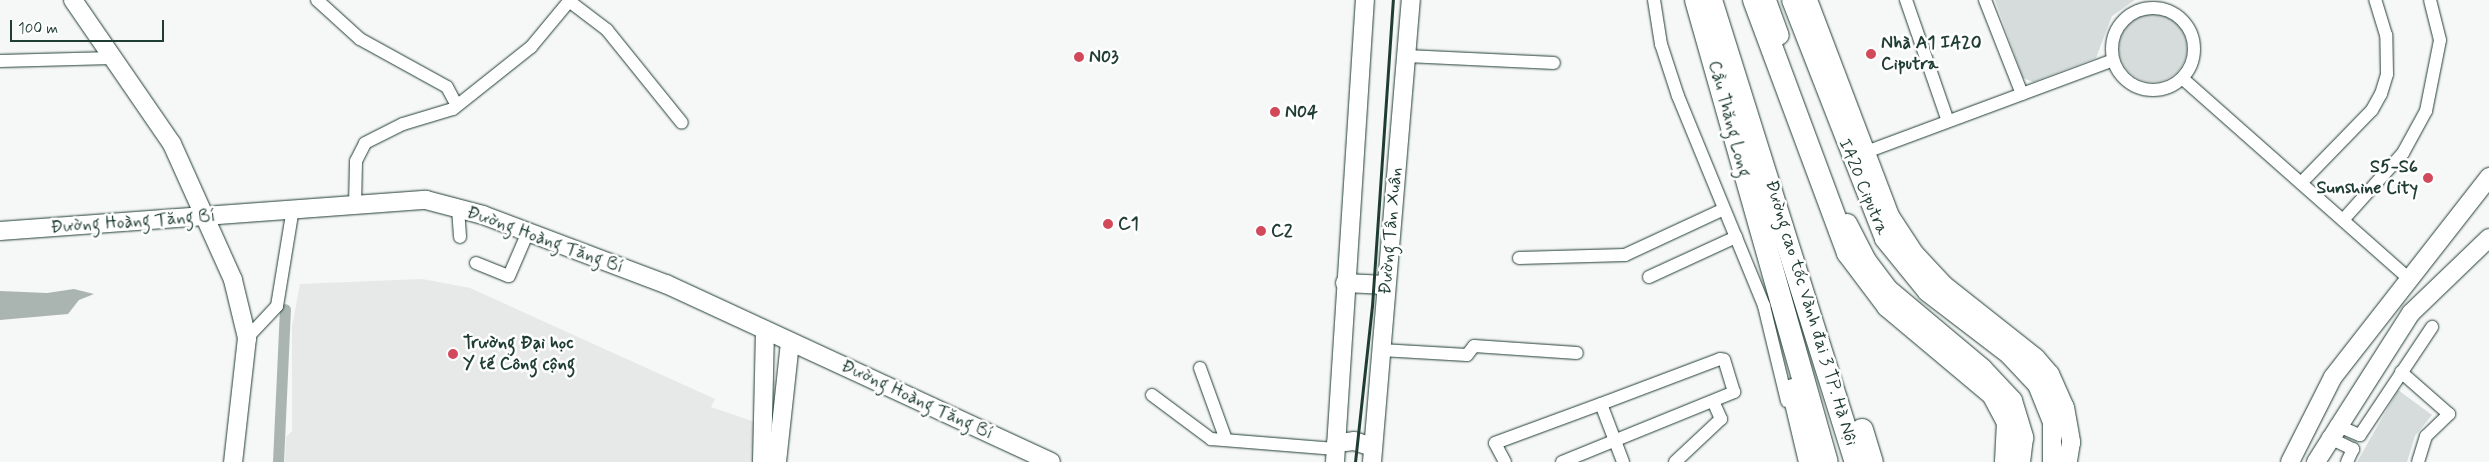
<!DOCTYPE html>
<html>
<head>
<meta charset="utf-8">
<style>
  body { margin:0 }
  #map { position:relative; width:2489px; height:462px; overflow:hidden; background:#f6f7f7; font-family:Mynerve,sans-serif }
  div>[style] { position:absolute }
  .built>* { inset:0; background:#e6e9e8 }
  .green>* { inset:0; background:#d6dcdb }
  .round { border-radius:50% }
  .water>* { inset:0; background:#aab5b1 }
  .canal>* { height:11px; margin:-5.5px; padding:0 5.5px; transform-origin:5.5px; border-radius:5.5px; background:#aab5b1 }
  .roads { filter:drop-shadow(0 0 1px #1f3d34) drop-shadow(0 0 1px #1f3d34) }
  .street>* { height:12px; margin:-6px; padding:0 6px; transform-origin:6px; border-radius:6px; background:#fff }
  .street>.ring { margin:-6px; padding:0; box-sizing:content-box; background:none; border:12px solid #fff; border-radius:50% }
  .secondary>* { height:18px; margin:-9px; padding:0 9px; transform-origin:9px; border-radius:9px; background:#fff }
  .primary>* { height:19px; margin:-9.5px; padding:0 9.5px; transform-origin:9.5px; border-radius:9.5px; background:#fff }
  .highway>* { height:22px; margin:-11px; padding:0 11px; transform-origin:11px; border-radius:11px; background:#fff }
  .rail>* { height:3px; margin:-1.5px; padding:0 1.5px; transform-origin:1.5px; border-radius:1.5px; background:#1f3d34 }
  .dots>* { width:14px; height:14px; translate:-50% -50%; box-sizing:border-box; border:2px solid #fff; border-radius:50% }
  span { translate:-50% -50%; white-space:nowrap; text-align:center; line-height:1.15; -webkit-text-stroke:5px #fff; paint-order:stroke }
  .poi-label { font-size:18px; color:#1f3d34; font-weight:700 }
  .left { translate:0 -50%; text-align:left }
  .right { translate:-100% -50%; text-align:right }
  .street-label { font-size:18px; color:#1f3d34 }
  .scale { position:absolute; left:10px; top:20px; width:154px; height:22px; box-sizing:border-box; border:2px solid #1f3d34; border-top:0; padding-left:6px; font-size:15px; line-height:18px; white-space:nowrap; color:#1f3d34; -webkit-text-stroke:4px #fff; paint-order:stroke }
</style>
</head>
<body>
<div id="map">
  <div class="built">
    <div style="clip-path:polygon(422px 279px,470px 288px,715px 399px,711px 407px,758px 423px,755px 462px,285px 462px,286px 437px,292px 431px,292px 327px,300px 284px)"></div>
  </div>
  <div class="green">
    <div style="clip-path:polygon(1995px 0,2135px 0,2112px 16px,2096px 58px,2033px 82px,2023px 78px)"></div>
    <div class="round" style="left:2119px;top:14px;width:68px;height:68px"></div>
    <div style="clip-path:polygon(2398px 390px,2432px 415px,2415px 436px,2407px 462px,2357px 462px)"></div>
  </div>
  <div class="water">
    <div style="clip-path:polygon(74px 289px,94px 294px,79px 300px,68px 314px,0 320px,0 291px,47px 293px)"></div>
  </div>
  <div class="canal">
    <div style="left:278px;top:462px;width:153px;rotate:-87.4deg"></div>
  </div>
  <div class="roads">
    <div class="street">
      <div style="left:317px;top:0;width:58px;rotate:42.2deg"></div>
      <div style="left:360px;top:39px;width:99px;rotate:28.9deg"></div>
      <div style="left:447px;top:87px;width:21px;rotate:62deg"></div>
      <div style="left:1654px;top:0;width:45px;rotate:81deg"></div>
      <div style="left:1661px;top:44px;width:55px;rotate:71.9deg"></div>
      <div style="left:1678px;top:96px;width:227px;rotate:67.7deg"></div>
      <div style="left:1764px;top:306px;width:98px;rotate:76.4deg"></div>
      <div style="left:1906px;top:0;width:128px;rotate:70.9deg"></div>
      <div style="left:1985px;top:0;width:101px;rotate:68.5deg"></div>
      <div style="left:569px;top:1px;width:48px;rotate:37.3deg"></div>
      <div style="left:607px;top:30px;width:119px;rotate:51.1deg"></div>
      <div class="ring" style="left:2112px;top:8px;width:70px;height:70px"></div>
      <div style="left:1407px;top:56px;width:147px;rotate:2.7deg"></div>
      <div style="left:0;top:61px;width:112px;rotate:-1.5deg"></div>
      <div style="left:2182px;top:78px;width:302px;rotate:41.5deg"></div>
      <div style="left:1858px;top:155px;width:272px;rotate:-20.4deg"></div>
      <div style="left:2301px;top:183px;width:102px;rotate:-45.8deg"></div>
      <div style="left:2372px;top:110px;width:18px;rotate:-61deg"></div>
      <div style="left:2381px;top:94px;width:21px;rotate:-73deg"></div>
      <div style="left:2387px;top:74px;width:39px;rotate:-91deg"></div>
      <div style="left:2386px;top:35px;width:37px;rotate:-107deg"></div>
      <div style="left:355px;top:206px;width:45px;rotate:-88.7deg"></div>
      <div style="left:356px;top:161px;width:20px;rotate:-63deg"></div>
      <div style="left:365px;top:143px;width:42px;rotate:-26.6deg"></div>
      <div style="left:403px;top:124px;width:52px;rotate:-16.7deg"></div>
      <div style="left:453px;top:109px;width:100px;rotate:-38.5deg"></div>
      <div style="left:531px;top:47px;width:61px;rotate:-50.3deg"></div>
      <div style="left:458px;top:208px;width:29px;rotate:86deg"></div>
      <div style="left:2343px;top:220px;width:90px;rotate:-48.2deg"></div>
      <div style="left:2403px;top:153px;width:48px;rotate:-61.3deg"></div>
      <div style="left:2426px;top:111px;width:72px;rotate:-78.8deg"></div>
      <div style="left:2440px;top:40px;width:41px;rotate:-104deg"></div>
      <div style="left:1519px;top:258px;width:106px;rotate:-1.6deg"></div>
      <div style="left:1625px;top:255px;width:109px;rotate:-24.9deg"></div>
      <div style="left:476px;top:263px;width:35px;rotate:22deg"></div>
      <div style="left:509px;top:276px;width:48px;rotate:-66.6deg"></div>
      <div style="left:1649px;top:277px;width:96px;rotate:-24.7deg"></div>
      <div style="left:247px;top:338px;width:44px;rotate:-46.8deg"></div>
      <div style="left:277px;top:306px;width:99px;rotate:-80.7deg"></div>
      <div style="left:1381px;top:350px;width:86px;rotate:3.3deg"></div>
      <div style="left:1467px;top:355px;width:11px;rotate:-52deg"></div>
      <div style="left:1474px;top:346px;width:103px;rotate:3.9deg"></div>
      <div style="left:1200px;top:368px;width:73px;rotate:70.1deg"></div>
      <div style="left:2401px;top:372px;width:64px;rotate:41.2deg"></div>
      <div style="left:2449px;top:414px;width:32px;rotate:136deg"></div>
      <div style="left:2426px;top:436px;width:27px;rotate:107deg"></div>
      <div style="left:1152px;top:395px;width:74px;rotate:36.7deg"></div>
      <div style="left:1211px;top:439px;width:125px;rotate:4.6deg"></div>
      <div style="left:2336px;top:425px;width:26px;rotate:23deg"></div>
      <div style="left:2360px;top:435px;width:130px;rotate:-56.3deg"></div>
      <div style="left:2328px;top:437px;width:28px;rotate:26deg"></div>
      <div style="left:2353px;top:449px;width:14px;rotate:115deg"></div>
      <div style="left:1505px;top:462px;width:21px;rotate:-118deg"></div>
      <div style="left:1495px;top:443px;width:113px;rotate:-20.2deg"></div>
      <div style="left:1601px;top:404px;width:62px;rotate:69.2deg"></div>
      <div style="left:1562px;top:462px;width:186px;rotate:-22.1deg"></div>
      <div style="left:1734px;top:392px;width:34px;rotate:-107deg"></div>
      <div style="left:1724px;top:360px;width:4px;rotate:-166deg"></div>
      <div style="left:1720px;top:359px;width:127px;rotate:159.3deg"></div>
      <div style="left:1675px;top:462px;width:63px;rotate:-43.1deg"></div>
      <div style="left:1721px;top:419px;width:17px;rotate:-114deg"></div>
    </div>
    <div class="secondary">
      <div style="left:73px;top:0;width:175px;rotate:55.5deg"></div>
      <div style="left:172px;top:144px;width:149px;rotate:65.8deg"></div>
      <div style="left:233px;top:280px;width:60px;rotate:76.4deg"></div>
      <div style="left:247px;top:338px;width:125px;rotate:96.4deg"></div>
      <div style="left:1791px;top:0;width:256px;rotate:68.7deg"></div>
      <div style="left:1884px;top:239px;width:68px;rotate:50.9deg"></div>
      <div style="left:1927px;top:292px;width:103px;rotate:37.5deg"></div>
      <div style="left:2009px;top:355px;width:41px;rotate:47deg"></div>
      <div style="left:2037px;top:385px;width:40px;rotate:68deg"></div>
      <div style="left:2052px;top:422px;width:40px;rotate:90deg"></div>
      <div style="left:1808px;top:0;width:231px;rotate:69.2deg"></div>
      <div style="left:1890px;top:216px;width:45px;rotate:56.7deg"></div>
      <div style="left:1915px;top:254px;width:42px;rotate:46.9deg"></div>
      <div style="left:1944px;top:285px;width:117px;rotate:38.4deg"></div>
      <div style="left:2036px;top:358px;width:21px;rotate:49deg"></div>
      <div style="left:2050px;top:374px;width:36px;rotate:66deg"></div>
      <div style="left:2065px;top:407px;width:36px;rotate:80deg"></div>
      <div style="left:2071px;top:442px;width:20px;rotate:99deg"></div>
      <div style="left:0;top:231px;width:427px;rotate:-4.2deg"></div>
      <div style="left:426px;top:200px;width:59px;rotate:14.7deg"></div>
      <div style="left:483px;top:215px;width:196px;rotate:20.7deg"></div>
      <div style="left:666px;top:284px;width:424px;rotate:24.8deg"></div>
      <div style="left:1345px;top:283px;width:41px;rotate:2.8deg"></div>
      <div style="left:1336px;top:443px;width:18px;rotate:-6deg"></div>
      <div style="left:1354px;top:441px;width:20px;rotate:18deg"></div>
      <div style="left:762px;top:462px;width:132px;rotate:-88.7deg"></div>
      <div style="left:777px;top:462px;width:121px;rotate:-83.8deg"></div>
      <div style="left:1335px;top:462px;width:463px;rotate:-86.3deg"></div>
      <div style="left:1372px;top:462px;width:464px;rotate:-85.2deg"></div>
      <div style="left:2290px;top:462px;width:95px;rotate:-63.2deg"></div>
      <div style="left:2333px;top:377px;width:254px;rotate:-52deg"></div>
      <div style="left:2316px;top:462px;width:177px;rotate:-57.5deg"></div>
      <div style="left:2411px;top:313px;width:108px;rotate:-43.9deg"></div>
    </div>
    <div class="primary">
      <div style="left:1766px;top:0;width:37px;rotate:70deg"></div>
      <div style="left:1847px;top:223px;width:42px;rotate:62.8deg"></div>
      <div style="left:1866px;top:260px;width:36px;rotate:53deg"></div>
      <div style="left:1888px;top:289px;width:123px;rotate:40deg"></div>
      <div style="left:1982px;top:368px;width:44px;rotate:46.8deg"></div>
      <div style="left:2012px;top:400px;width:39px;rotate:73deg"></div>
      <div style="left:2023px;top:437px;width:25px;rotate:97deg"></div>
    </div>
    <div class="highway">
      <div style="left:1696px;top:0;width:480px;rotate:74.2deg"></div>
      <div style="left:1711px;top:0;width:484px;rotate:72.6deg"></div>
      <div style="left:1754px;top:0;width:270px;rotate:69.6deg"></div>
      <div style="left:1848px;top:253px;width:66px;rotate:53deg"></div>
      <div style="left:1888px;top:306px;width:137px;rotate:40deg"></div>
      <div style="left:1993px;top:394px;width:32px;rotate:62deg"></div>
      <div style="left:2008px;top:422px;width:40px;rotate:92.9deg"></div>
      <div style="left:1793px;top:390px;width:74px;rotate:76.7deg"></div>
      <div style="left:1862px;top:430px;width:34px;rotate:73deg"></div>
    </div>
  </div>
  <div class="rail">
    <div style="left:1355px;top:462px;width:157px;rotate:-83.8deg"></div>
    <div style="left:1372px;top:306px;width:307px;rotate:-86.1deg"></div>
  </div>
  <div class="dots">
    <div style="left:1871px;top:54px;background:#d1495b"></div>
    <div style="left:1079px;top:57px;background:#d1495b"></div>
    <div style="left:1275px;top:112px;background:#d1495b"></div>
    <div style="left:2428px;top:178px;background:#d1495b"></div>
    <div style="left:1108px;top:224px;background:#d1495b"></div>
    <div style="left:1261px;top:231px;background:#d1495b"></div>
    <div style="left:453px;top:354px;background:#d1495b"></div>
  </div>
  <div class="poi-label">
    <span class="left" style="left:1881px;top:54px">Nhà A1 IA20<br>Ciputra</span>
    <span class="left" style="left:1089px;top:57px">N03</span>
    <span class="left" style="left:1285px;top:112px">N04</span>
    <span class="right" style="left:2418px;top:178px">S5-S6<br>Sunshine City</span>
    <span class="left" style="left:1118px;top:224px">C1</span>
    <span class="left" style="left:1271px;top:231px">C2</span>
    <span class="left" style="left:463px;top:354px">Trường Đại học<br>Y tế Công cộng</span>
  </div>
  <div class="street-label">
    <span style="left:1729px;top:119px;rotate:75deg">Cầu Thăng Long</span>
    <span style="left:1863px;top:187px;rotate:67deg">IA20 Ciputra</span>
    <span style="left:133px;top:222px;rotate:-4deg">Đường Hoàng Tăng Bí</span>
    <span style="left:1391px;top:231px;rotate:-85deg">Đường Tân Xuân</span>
    <span style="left:545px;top:240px;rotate:20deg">Đường Hoàng Tăng Bí</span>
    <span style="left:1811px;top:313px;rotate:73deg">Đường cao tốc Vành đai 3 TP. Hà Nội</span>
    <span style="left:917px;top:400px;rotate:25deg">Đường Hoàng Tăng Bí</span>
  </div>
  <div class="scale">100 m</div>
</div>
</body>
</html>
